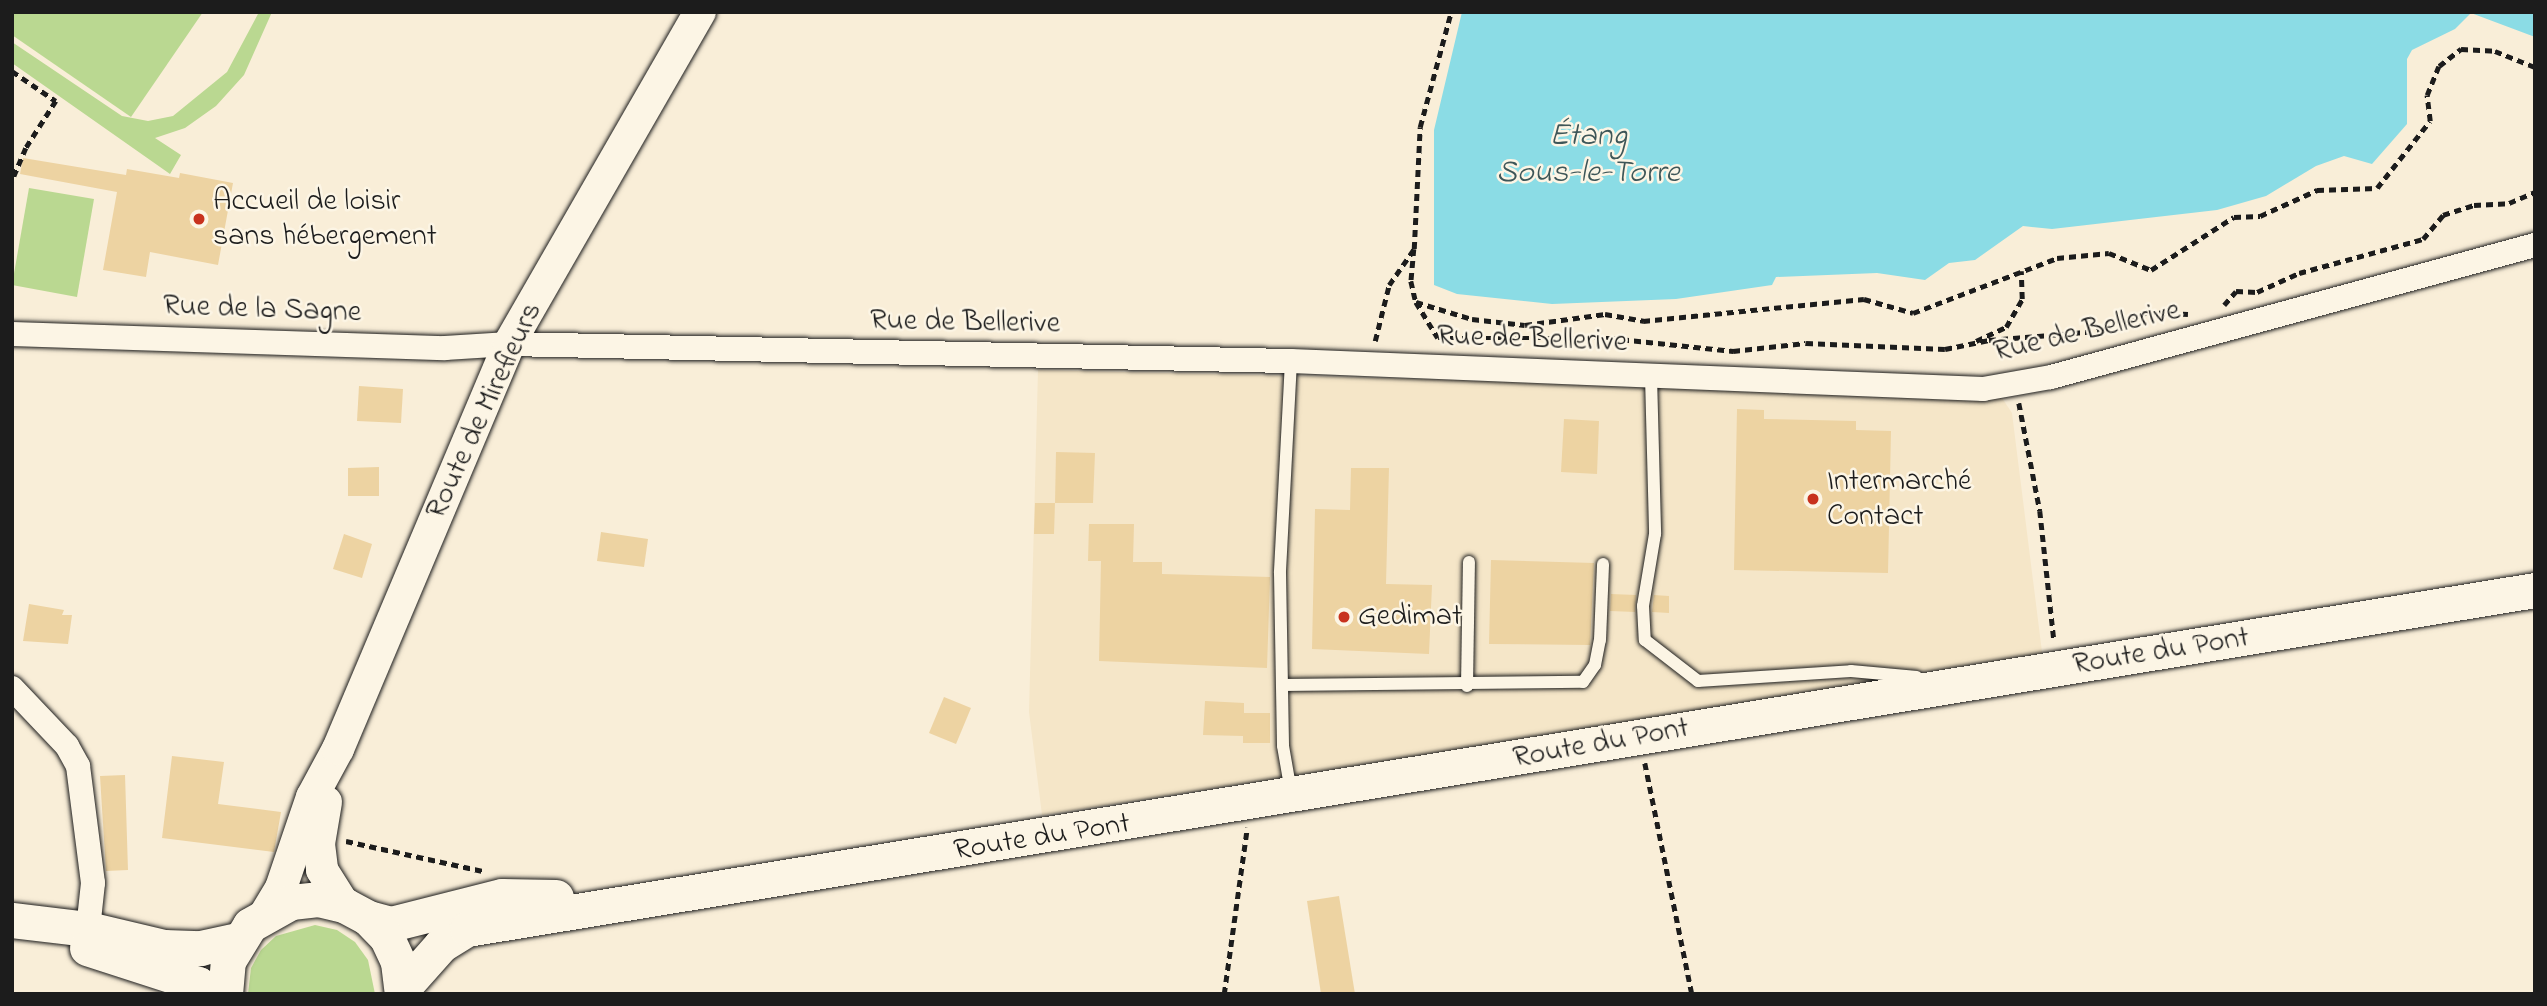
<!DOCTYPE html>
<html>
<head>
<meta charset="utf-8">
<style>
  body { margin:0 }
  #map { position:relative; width:2547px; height:1006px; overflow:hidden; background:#f9eed8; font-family:"Indie Flower",sans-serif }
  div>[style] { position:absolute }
  .built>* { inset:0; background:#f5e6c8 }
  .green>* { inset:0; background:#bad891 }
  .water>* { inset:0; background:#8bdce5 }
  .building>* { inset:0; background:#edd3a2 }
  .path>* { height:4.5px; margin-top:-2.25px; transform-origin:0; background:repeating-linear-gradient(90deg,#1c1c1c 0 7px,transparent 0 12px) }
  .roads { filter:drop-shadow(0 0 2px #1c1c1c) drop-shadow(0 0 2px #1c1c1c) }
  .service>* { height:12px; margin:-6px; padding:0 6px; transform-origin:6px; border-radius:6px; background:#fcf5e5 }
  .minor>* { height:24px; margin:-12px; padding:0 12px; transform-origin:12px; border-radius:12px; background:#fcf5e5 }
  .tertiary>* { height:32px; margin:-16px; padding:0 16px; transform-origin:16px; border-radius:16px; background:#fcf5e5 }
  .secondary>* { height:35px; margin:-17.5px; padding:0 17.5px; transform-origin:17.5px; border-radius:17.5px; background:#fcf5e5 }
  .dots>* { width:19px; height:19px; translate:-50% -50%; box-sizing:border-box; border:4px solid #fcf5e5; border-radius:50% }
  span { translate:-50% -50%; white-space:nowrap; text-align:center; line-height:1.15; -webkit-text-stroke:5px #fcf5e5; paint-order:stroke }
  .poi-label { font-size:30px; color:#1c1c1c }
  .left { translate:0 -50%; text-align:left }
  .street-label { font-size:30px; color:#1c1c1c }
  .water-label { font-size:32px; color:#3d5658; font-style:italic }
  .frame { position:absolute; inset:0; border:14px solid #1c1c1c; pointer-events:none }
</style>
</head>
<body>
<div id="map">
  <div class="built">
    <div style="clip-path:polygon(1038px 370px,1628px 384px,2002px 398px,2012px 413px,2043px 660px,1042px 815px,1029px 712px)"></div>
  </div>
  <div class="green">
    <div style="clip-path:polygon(12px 12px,203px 12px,131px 117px,12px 35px)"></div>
    <div style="clip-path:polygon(259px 12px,272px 12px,244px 75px,216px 106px,185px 128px,155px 138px,181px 155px,170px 174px,12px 63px,12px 42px,122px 116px,148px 121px,173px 116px,227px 72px)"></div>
    <div style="clip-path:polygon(29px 188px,94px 199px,77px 297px,12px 285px)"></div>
    <div style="clip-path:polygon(315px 925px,337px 930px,355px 942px,368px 960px,375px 994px,248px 994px,251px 968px,261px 950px,276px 936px)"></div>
  </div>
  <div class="water">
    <div style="clip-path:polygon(1462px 12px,2535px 12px,2535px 37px,2471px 13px,2455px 29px,2412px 50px,2407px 59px,2407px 124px,2372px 164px,2344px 156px,2316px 166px,2266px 196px,2217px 210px,2052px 229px,2023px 226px,1975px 260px,1949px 263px,1925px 280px,1877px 273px,1776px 277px,1772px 285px,1676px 299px,1552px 304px,1457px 294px,1434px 285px,1434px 130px)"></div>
  </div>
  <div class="building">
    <div style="clip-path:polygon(23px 158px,126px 175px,127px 169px,179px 178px,180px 173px,233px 183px,218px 265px,150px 252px,146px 277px,103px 270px,117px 192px,20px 174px)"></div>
    <div style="clip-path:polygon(359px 386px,403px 389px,401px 423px,357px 421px)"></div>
    <div style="clip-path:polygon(1737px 409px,1764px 410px,1764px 419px,1856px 421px,1856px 430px,1891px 431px,1888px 573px,1734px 570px)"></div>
    <div style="clip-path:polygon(1564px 419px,1599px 421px,1597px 474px,1561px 472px)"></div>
    <div style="clip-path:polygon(1056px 452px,1095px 453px,1093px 503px,1055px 503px)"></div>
    <div style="clip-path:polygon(379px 467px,379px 496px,348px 496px,348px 468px)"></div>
    <div style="clip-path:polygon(1351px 468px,1389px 468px,1386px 584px,1432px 585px,1429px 654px,1312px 649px,1315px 509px,1350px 510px)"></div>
    <div style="clip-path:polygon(1035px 503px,1055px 503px,1054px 534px,1034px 534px)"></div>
    <div style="clip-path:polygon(1089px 524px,1134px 524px,1133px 562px,1162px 562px,1162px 574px,1270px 577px,1267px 668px,1099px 661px,1101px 561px,1088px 561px)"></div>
    <div style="clip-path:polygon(601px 532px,648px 539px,644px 567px,597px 561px)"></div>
    <div style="clip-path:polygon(344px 534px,372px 544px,362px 578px,333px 569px)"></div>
    <div style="clip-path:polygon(1491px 560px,1594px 563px,1590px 645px,1489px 644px)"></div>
    <div style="clip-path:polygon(1611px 594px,1636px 595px,1635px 612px,1610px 611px)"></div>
    <div style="clip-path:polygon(1654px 595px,1669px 596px,1669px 613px,1652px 612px)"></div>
    <div style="clip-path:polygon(29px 604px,64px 610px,62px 615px,72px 615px,68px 644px,23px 641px)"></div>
    <div style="clip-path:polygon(944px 697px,971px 708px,956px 744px,929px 733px)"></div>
    <div style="clip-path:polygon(1205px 701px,1244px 703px,1244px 713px,1270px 713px,1270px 743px,1243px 743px,1243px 736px,1203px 735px)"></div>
    <div style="clip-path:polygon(172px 756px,224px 762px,218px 804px,281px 812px,274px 852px,162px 838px)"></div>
    <div style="clip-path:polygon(125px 775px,128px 870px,106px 871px,100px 776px)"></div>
    <div style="clip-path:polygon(1339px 896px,1355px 994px,1321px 994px,1307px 901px)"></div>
  </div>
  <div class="path">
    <div style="left:12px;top:71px;width:53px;rotate:34.3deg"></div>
    <div style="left:56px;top:101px;width:56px;rotate:122.6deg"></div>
    <div style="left:26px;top:148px;width:36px;rotate:113deg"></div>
    <div style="left:1414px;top:249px;width:32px;rotate:95deg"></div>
    <div style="left:1411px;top:281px;width:22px;rotate:77deg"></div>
    <div style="left:1416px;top:302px;width:42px;rotate:58.6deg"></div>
    <div style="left:1438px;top:338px;width:172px"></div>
    <div style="left:1610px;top:338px;width:124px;rotate:6deg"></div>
    <div style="left:1733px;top:351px;width:73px;rotate:-6.3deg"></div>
    <div style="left:1806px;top:343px;width:139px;rotate:2.5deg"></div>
    <div style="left:1945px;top:349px;width:45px;rotate:-11.6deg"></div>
    <div style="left:1989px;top:340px;width:120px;rotate:-4.8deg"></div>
    <div style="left:2109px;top:330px;width:42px;rotate:-25.3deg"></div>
    <div style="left:2147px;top:312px;width:41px;rotate:2.8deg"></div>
    <div style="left:1416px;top:302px;width:59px;rotate:16.9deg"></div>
    <div style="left:1472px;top:319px;width:53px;rotate:6.5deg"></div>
    <div style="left:1525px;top:325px;width:81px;rotate:-7.8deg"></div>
    <div style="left:1605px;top:314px;width:39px;rotate:10deg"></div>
    <div style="left:1643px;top:321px;width:222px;rotate:-5.7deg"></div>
    <div style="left:1864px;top:299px;width:51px;rotate:15.9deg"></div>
    <div style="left:1913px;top:313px;width:154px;rotate:-20.9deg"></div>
    <div style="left:2057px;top:258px;width:52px;rotate:-5.5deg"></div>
    <div style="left:2109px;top:253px;width:45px;rotate:22deg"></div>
    <div style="left:2151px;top:270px;width:98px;rotate:-32.6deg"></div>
    <div style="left:2234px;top:217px;width:26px;rotate:-2deg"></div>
    <div style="left:2260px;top:216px;width:63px;rotate:-24.5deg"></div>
    <div style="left:2317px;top:190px;width:60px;rotate:-1.9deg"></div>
    <div style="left:2377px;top:188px;width:85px;rotate:-51.7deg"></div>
    <div style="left:2430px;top:121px;width:26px;rotate:-97deg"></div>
    <div style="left:2427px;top:95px;width:31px;rotate:-68deg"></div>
    <div style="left:2439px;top:66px;width:28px;rotate:-38deg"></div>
    <div style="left:2461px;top:49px;width:34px;rotate:3deg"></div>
    <div style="left:2495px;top:51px;width:43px;rotate:21.8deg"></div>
    <div style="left:2224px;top:305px;width:18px;rotate:-49deg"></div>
    <div style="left:2236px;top:291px;width:21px;rotate:3deg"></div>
    <div style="left:2257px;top:292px;width:46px;rotate:-24.3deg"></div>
    <div style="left:2299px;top:273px;width:129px;rotate:-15.3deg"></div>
    <div style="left:2423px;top:239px;width:31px;rotate:-50deg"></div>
    <div style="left:2443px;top:215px;width:33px;rotate:-18deg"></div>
    <div style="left:2474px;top:205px;width:35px;rotate:-3deg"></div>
    <div style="left:2509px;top:203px;width:28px;rotate:-23deg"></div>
    <div style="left:1375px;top:341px;width:58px;rotate:-76deg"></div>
    <div style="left:1389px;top:285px;width:44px;rotate:-55.2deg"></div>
    <div style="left:1414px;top:249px;width:122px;rotate:-87.2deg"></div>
    <div style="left:1420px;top:127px;width:119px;rotate:-74.9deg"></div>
    <div style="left:1976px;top:341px;width:33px;rotate:-25deg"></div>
    <div style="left:2006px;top:327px;width:32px;rotate:-60deg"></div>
    <div style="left:2022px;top:299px;width:28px;rotate:-92deg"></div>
    <div style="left:2019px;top:403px;width:110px;rotate:79deg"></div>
    <div style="left:2040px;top:511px;width:130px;rotate:83.8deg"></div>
    <div style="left:1645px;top:763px;width:236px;rotate:78.5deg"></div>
    <div style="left:346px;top:841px;width:140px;rotate:12.4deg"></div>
    <div style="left:1224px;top:994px;width:168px;rotate:-82.1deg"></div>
  </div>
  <div class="roads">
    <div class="service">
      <div style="left:1291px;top:361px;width:212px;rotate:93deg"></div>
      <div style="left:1280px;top:573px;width:173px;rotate:89deg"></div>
      <div style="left:1283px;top:746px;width:47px;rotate:80.1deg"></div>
      <div style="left:1651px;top:376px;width:158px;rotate:88.5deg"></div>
      <div style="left:1655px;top:534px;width:73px;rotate:99.5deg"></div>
      <div style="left:1643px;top:606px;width:34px;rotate:87deg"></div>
      <div style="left:1645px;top:640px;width:67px;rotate:37.7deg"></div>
      <div style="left:1698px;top:681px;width:153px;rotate:-3.7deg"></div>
      <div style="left:1851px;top:671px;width:66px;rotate:5.2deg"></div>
      <div style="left:1282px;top:685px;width:301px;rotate:-0.6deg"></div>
      <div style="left:1583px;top:682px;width:21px;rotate:-55deg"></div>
      <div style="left:1595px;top:665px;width:25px;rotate:-79deg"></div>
      <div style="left:1600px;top:640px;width:76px;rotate:-87.7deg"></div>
      <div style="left:1467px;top:686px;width:124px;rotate:-89.1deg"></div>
    </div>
    <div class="minor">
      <div style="left:12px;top:334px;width:433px;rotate:1.9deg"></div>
      <div style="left:445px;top:348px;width:64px;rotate:-3.6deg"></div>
      <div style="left:509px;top:344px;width:782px;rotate:1.25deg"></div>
      <div style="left:1291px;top:361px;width:693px;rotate:2.32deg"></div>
      <div style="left:1983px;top:389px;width:69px;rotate:-10deg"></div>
      <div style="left:2051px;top:377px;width:502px;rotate:-15.26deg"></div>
      <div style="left:12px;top:688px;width:80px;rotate:46.5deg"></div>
      <div style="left:67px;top:746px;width:23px;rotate:61deg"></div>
      <div style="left:78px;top:766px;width:118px;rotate:82.7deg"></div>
      <div style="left:93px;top:883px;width:46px;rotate:96.2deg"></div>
    </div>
    <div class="tertiary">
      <div style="left:326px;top:802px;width:43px;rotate:99.5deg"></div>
      <div style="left:319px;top:844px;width:26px;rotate:83deg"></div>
      <div style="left:322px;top:870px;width:41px;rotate:57.8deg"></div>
      <div style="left:266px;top:913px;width:29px;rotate:-59deg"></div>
      <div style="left:281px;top:888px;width:96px;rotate:-71.2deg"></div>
      <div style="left:312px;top:797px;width:55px;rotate:-61.6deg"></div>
      <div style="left:338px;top:749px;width:440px;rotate:-67.1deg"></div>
      <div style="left:509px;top:344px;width:383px;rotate:-60.1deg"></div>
    </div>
    <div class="secondary">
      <div style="left:368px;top:918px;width:24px;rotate:15deg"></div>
      <div style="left:391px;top:924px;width:114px;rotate:-14.2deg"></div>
      <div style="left:502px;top:896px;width:54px;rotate:1.1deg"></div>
      <div style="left:12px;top:920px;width:77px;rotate:6.8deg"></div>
      <div style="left:88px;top:929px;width:78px;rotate:13.3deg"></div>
      <div style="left:164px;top:947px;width:36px;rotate:2deg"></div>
      <div style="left:200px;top:948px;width:39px;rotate:-12deg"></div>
      <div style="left:87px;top:948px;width:117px;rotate:18deg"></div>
      <div style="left:198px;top:984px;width:16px;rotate:40deg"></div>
      <div style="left:402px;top:989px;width:59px;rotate:-48.4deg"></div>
      <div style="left:441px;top:945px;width:31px;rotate:-32deg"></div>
      <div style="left:467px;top:929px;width:2096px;rotate:-9.31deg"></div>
      <div style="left:225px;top:994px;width:33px;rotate:-85deg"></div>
      <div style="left:228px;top:961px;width:42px;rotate:-58.6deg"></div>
      <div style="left:250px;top:925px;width:47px;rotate:-29.3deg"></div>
      <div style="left:291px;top:902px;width:27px;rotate:-6deg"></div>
      <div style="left:318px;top:899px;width:27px;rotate:13deg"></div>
      <div style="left:344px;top:905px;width:27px;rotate:28deg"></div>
      <div style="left:368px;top:918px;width:28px;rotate:46deg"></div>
      <div style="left:387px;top:938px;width:26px;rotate:65deg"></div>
      <div style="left:398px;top:962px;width:32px;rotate:83deg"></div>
    </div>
  </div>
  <div class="dots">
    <div style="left:199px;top:219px;background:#c8321e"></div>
    <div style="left:1813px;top:499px;background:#c8321e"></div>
    <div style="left:1344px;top:617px;background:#c8321e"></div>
  </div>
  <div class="poi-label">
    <span class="left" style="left:213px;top:219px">Accueil de loisir<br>sans hébergement</span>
    <span class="left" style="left:1827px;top:499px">Intermarché<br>Contact</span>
    <span class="left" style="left:1358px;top:617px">Gedimat</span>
  </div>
  <div class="street-label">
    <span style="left:262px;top:310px;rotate:2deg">Rue de la Sagne</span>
    <span style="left:965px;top:323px;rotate:1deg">Rue de Bellerive</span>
    <span style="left:2087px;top:332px;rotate:-13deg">Rue de Bellerive</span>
    <span style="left:1532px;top:340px;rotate:2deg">Rue de Bellerive</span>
    <span style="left:485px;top:411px;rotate:-65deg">Route de Mirefleurs</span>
    <span style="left:2161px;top:652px;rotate:-9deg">Route du Pont</span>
    <span style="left:1601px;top:744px;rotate:-10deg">Route du Pont</span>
    <span style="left:1042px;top:838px;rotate:-9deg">Route du Pont</span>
  </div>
  <div class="water-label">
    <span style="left:1588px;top:156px">Étang<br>Sous-le-Torre</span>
  </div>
  <div class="frame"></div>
</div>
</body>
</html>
